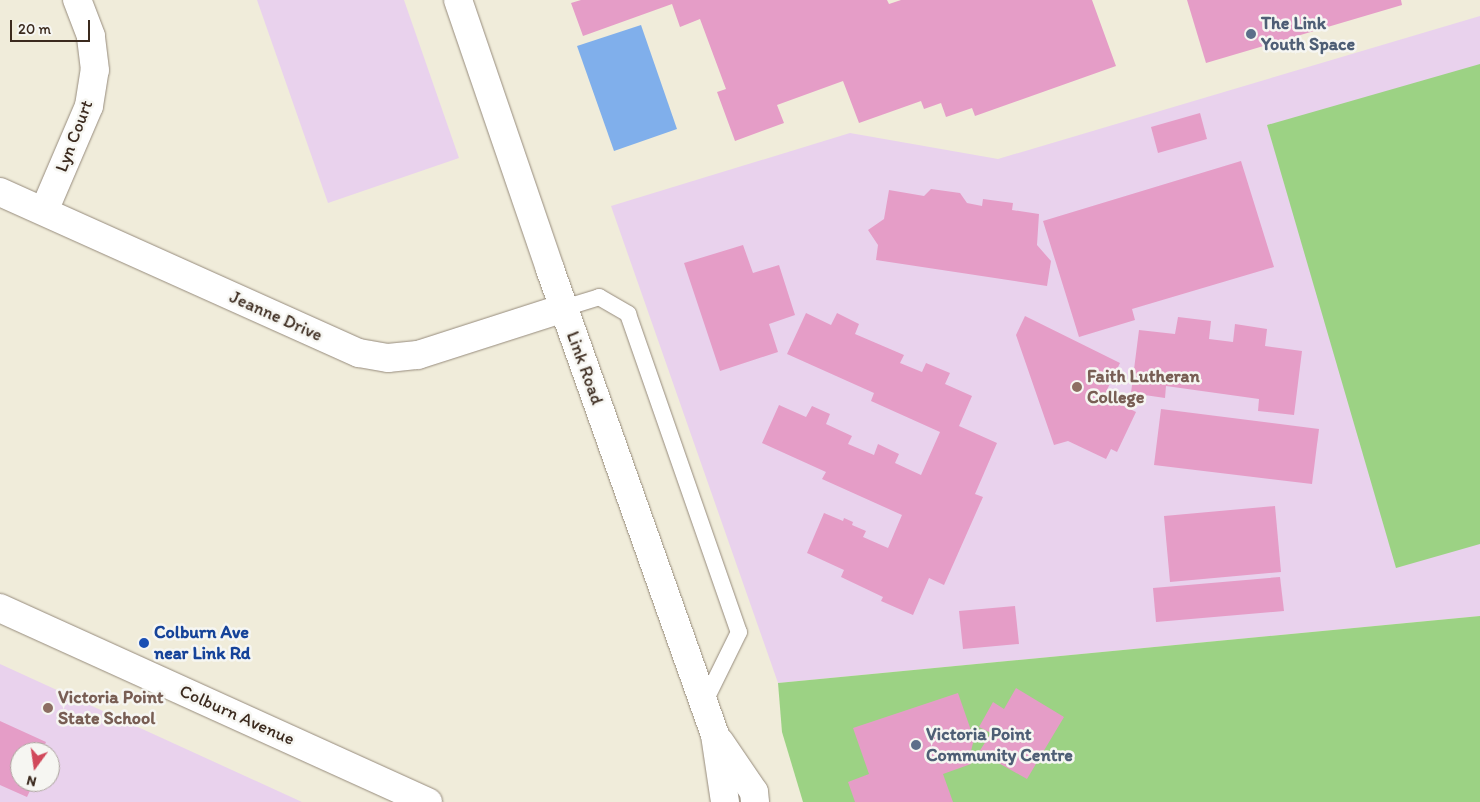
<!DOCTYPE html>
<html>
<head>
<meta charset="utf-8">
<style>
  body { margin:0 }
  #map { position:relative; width:1480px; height:802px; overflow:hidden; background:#f0ecda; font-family:Itim,sans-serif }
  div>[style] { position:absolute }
  .built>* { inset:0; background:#e9d2ed }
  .green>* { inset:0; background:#9cd284 }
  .water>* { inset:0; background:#80afeb }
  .building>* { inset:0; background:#e59dc7 }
  .roads { filter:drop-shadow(0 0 1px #968b7c) drop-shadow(0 0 1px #968b7c) }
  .lane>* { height:16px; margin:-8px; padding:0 8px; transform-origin:8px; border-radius:8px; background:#fff }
  .street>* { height:28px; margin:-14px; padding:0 14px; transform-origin:14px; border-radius:14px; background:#fff }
  .secondary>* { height:28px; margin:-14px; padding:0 14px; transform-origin:14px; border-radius:14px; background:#fff }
  .dots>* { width:14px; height:14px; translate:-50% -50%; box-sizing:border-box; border:2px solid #f6f6f2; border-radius:50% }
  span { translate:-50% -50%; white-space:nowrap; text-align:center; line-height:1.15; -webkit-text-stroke:5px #f6f6f2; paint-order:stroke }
  .service-label { font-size:18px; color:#4e5e75; font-weight:700 }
  .left { translate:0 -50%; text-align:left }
  .street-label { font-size:18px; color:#3b2a1e }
  .education-label { font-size:18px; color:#785e54; font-weight:700 }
  .transit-label { font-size:18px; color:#164399; font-weight:700 }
  .north { position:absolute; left:10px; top:742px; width:50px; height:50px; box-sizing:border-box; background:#f6f6f2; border:1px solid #aba49d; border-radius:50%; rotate:194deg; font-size:14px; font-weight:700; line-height:20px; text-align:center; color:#3b2a1e }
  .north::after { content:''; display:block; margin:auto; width:18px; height:22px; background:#d1495b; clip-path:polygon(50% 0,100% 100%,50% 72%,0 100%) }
  .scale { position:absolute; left:10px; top:20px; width:80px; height:22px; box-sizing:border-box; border:2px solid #3b2a1e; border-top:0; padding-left:6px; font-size:15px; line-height:18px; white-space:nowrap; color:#3b2a1e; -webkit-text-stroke:4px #f6f6f2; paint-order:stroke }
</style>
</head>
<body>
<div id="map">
  <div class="built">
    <div style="clip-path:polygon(257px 0,404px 0,459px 158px,328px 203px)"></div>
    <div style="clip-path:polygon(1480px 16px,1480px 616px,778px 683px,611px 206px,850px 133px,998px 159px)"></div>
    <div style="clip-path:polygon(evenodd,0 664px,302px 802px,0 802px,0 664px,20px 752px,50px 752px,50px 782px,20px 782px,20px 752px)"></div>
  </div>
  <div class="green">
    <div style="clip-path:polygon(1480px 64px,1480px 544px,1396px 568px,1267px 125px)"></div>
    <div style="clip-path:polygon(1480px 616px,1480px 802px,803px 802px,782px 732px,778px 683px)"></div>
  </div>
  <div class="water">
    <div style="clip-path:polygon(641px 25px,677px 129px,614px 151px,577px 46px)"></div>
  </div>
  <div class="building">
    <div style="clip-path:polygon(581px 0,887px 0,889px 4px,901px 0,1092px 0,1116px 66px,975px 116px,972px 108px,946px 117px,941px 103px,924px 109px,921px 101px,859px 123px,843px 81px,777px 105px,784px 123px,735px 141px,717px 92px,726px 89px,700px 19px,680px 27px,672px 4px,583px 36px,571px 3px)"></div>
    <div style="clip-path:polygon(1187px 0,1401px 0,1402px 5px,1206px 63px)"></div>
    <div style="clip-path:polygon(1200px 113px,1207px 139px,1158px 153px,1151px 127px)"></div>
    <div style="clip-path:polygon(1241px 161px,1274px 267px,1132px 309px,1135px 320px,1079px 337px,1043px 221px)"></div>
    <div style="clip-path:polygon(931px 189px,960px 193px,967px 203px,982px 206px,983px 199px,1013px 203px,1012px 210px,1039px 214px,1037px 245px,1051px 261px,1047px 286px,876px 260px,878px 245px,868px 230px,884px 219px,889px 190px,924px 196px)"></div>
    <div style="clip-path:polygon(743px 245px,753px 273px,779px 265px,795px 315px,769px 324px,778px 352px,720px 371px,684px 263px)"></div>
    <div style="clip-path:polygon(806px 313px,831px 325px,837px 313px,859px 324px,855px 334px,904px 355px,900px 363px,922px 372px,926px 363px,950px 373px,945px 384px,972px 396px,959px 426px,997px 443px,975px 494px,983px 497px,944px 585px,929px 578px,913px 615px,881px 601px,883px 597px,841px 577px,844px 570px,807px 553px,824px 513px,843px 521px,844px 518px,853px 522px,852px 525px,866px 531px,863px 537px,888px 548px,902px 515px,822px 479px,826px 472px,762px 443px,779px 405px,806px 417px,812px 406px,830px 414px,826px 424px,852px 436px,848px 444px,874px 455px,878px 444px,899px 454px,895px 463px,921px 475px,940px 432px,871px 401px,874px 393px,787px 354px)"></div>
    <div style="clip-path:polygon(1025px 316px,1120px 363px,1104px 396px,1136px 412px,1117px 452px,1111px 449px,1106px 459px,1068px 441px,1054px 445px,1016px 335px)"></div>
    <div style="clip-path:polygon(1178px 317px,1211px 321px,1209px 339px,1233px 342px,1235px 324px,1267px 329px,1265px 346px,1302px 351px,1294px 415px,1258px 411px,1259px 399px,1166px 386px,1165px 398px,1131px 393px,1139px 330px,1175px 334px)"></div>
    <div style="clip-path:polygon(1161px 409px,1319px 429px,1312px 484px,1154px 465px)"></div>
    <div style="clip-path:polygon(1275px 506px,1281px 572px,1170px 582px,1164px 516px)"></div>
    <div style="clip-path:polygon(1280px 577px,1284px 611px,1156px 622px,1153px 588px)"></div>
    <div style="clip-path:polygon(1015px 606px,1019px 644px,963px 649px,959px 611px)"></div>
    <div style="clip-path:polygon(1016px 688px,1064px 717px,1027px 779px,979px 752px,991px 733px,979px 727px,993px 702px,1004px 709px)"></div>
    <div style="clip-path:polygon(958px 693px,974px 739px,971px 751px,966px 753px,971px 764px,943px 774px,953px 802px,855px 802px,848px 782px,869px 774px,853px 728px)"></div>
    <div style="clip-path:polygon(0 721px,46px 742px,42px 752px,20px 752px,20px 782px,34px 782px,27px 797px,0 785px)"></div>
  </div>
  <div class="roads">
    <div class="lane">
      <div style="left:564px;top:308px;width:37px;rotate:-17deg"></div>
      <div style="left:599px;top:297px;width:34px;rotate:30deg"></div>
      <div style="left:628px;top:314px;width:337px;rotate:70.8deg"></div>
      <div style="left:739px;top:632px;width:79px;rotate:116.2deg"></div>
    </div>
    <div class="street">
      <div style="left:0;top:192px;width:393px;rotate:24.2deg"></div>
      <div style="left:359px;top:353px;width:29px;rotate:10deg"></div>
      <div style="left:388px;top:358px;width:30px;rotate:-6deg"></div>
      <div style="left:418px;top:355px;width:153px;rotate:-17.8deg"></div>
      <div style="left:44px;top:211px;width:114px;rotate:-66.8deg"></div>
      <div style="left:89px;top:106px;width:36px;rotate:-81deg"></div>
      <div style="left:95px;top:70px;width:34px;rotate:-97deg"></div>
      <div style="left:91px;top:36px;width:39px;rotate:-111deg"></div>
    </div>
    <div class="secondary">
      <div style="left:458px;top:0;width:284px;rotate:71.1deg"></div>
      <div style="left:550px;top:269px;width:494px;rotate:70.5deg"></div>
      <div style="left:715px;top:735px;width:68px;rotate:81.5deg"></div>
      <div style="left:0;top:608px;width:470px;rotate:24.4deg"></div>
      <div style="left:720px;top:742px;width:60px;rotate:55.8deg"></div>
      <div style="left:754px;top:792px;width:10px;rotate:84deg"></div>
    </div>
  </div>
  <div class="dots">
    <div style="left:1251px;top:34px;background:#5c6f8a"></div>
    <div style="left:1077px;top:387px;background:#8d6e63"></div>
    <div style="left:144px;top:643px;background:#1a4fb4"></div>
    <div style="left:48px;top:708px;background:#8d6e63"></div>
    <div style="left:916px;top:745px;background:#5c6f8a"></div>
  </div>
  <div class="service-label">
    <span class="left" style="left:1261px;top:34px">The Link<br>Youth Space</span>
    <span class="left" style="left:926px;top:745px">Victoria Point<br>Community Centre</span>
  </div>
  <div class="street-label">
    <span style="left:74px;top:136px;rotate:-69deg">Lyn Court</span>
    <span style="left:276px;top:316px;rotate:24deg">Jeanne Drive</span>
    <span style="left:585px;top:368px;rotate:70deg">Link Road</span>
    <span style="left:237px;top:715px;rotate:24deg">Colburn Avenue</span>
  </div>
  <div class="education-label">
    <span class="left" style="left:1087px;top:387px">Faith Lutheran<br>College</span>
    <span class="left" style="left:58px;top:708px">Victoria Point<br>State School</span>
  </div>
  <div class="transit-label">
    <span class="left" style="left:154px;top:643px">Colburn Ave<br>near Link Rd</span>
  </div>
  <div class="north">N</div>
  <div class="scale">20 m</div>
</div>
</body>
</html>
